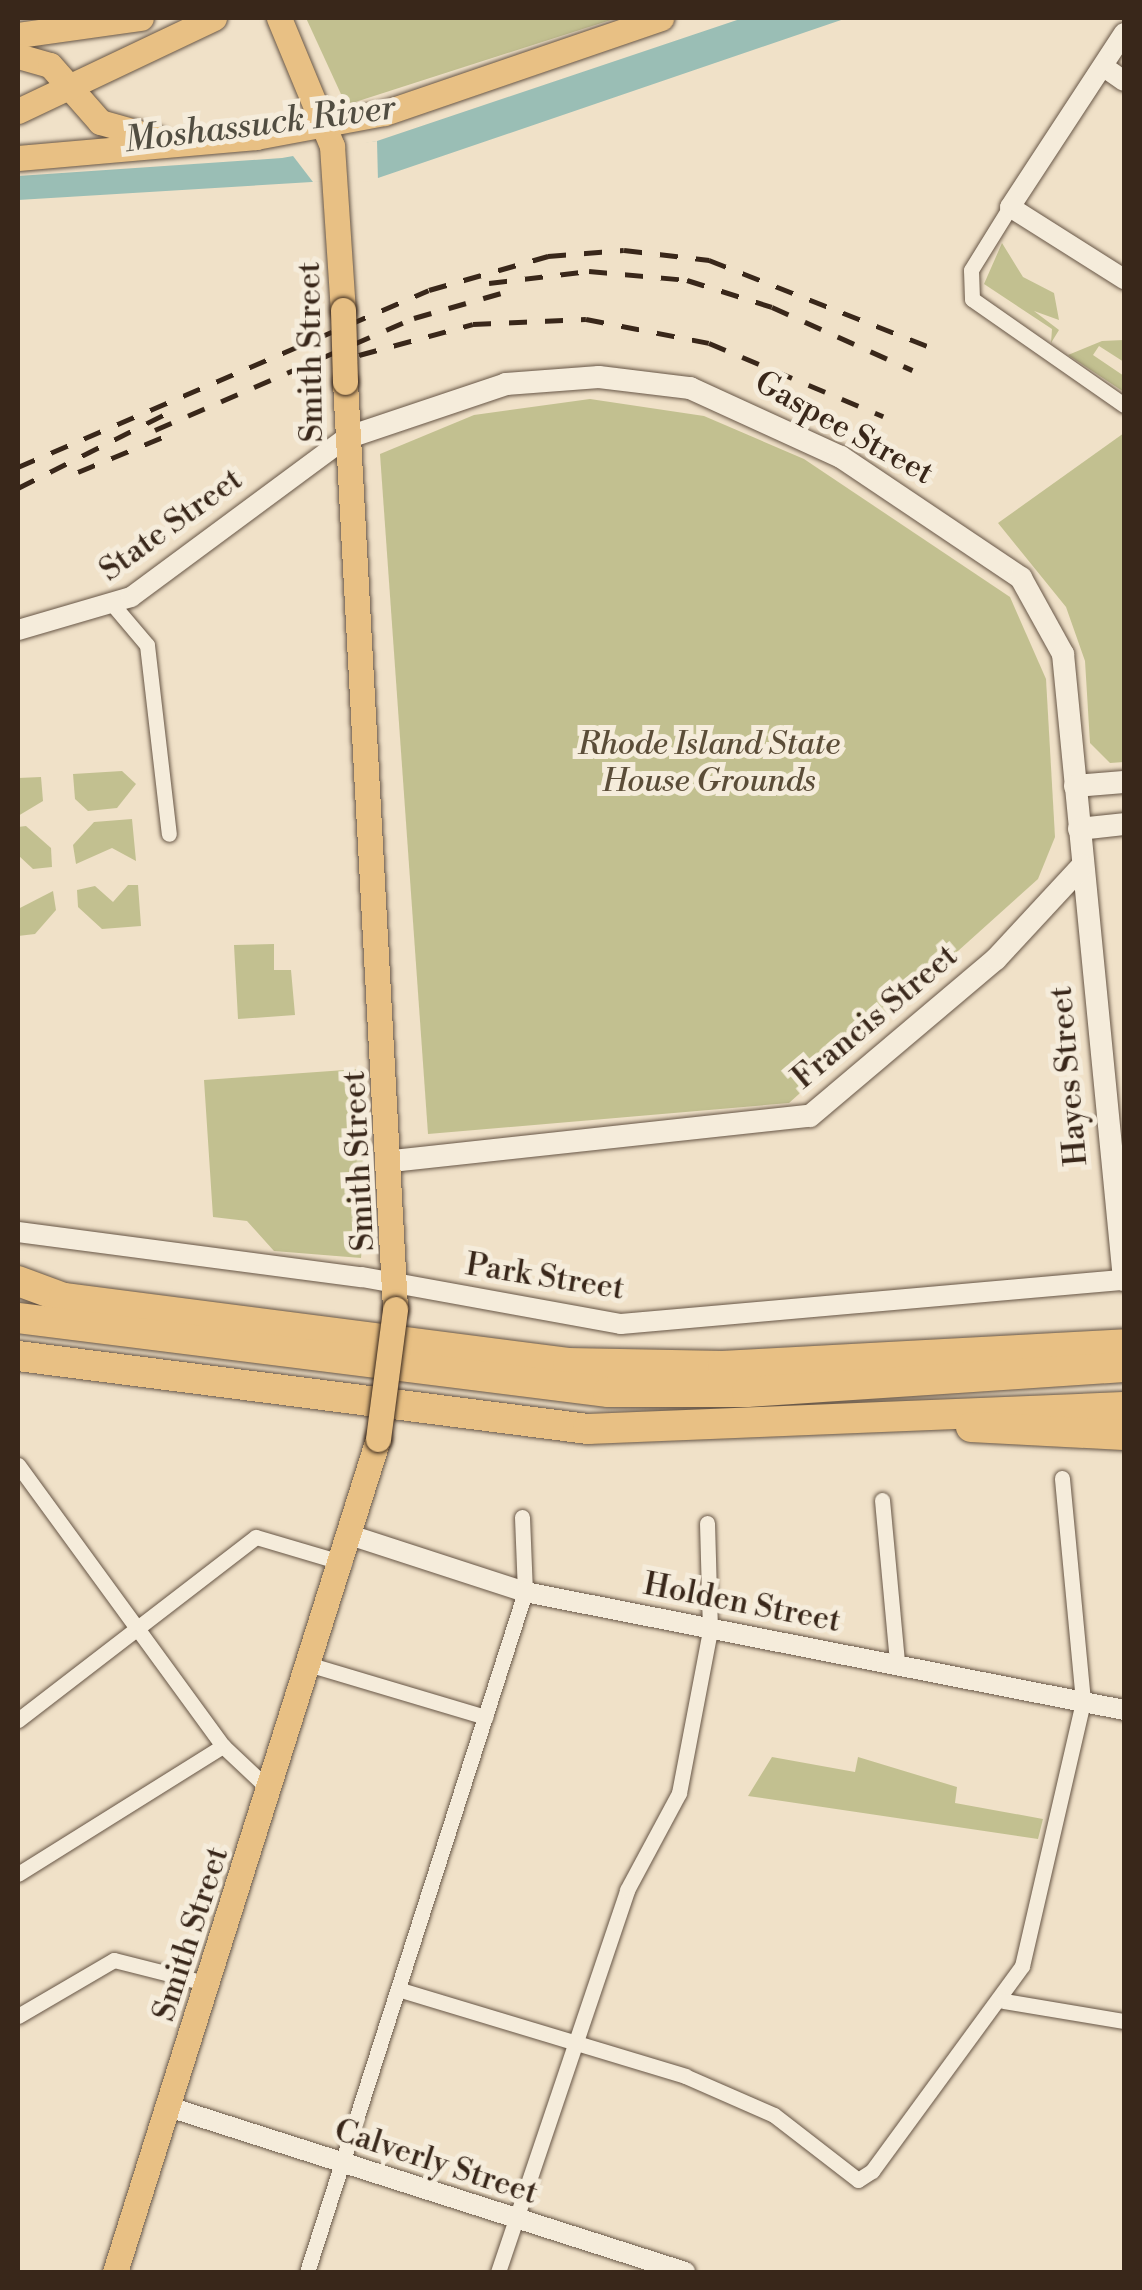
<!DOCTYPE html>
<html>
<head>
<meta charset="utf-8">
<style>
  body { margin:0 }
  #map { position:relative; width:1142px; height:2290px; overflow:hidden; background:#f0e1c8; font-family:"Libre Bodoni",serif }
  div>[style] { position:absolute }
  .green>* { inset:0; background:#c2c090 }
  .water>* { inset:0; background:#9abeb5 }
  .pier>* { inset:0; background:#f0e1c8 }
  .roads { filter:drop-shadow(0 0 2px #675646) drop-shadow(0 0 2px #675646) }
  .minor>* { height:15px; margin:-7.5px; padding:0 7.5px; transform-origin:7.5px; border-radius:7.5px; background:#f5ecdb }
  .tertiary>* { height:20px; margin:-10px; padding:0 10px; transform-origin:10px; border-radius:10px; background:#f5ecdb }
  .secondary>* { height:22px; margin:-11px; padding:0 11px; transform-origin:11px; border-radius:11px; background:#f5ecdb }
  .primary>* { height:25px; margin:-12.5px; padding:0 12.5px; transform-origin:12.5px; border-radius:12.5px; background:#e8c084 }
  .motorway>* { height:30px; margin:-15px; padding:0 15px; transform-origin:15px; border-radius:15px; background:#e8c084 }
  .rail>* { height:5px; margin-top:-2.5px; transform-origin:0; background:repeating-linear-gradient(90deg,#39271a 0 18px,transparent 0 36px) }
  .bridges { filter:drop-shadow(0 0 2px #39271a) drop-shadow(0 0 2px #39271a) }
  .primary-bridge>* { height:25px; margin:-12.5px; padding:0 12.5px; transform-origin:12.5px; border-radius:12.5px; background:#e8c084 }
  span { translate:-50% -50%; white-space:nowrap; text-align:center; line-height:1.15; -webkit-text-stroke:10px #f5ecdb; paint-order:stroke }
  .street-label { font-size:32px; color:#39271a }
  .park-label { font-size:32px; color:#5b4d38; font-style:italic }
  .water-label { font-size:35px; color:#514d41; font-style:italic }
  .frame { position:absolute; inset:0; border:20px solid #39271a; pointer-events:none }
</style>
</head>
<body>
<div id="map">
  <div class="green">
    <div style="clip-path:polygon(306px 18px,617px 18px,346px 105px)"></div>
    <div style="clip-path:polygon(1002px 243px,1023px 277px,1054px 293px,1059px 320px,1034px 311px,1059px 330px,1051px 343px,1052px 329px,984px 284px)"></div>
    <div style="clip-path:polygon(1124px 340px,1124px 362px,1099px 346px,1093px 355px,1124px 376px,1124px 392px,1068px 355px,1102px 341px)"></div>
    <div style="clip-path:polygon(590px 399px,704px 416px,804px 459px,1010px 597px,1046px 679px,1055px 837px,1038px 879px,789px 1103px,428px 1134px,380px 454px,474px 415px)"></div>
    <div style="clip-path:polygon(1124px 433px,1124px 762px,1110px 763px,1090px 743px,1085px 661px,1066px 607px,998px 523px)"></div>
    <div style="clip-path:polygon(122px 771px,136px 784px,117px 808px,88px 811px,75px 799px,73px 774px)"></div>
    <div style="clip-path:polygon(41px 777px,43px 801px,18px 816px,18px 778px)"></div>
    <div style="clip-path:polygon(132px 819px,136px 861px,112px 848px,76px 864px,73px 845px,94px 822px)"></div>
    <div style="clip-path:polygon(26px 826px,51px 848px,52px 867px,33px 869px,18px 855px,18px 827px)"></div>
    <div style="clip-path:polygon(128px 885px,138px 885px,141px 926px,102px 929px,78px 907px,77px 890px,95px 886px,113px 902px)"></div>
    <div style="clip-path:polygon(53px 891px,56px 910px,35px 934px,18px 936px,18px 909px)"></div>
    <div style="clip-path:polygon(274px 944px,274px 970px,291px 970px,295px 1015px,238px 1019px,234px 945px)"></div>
    <div style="clip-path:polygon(359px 1069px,368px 1188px,361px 1258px,274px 1251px,247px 1221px,213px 1217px,204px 1080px)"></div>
    <div style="clip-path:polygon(772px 1757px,855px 1772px,858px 1757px,957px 1787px,955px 1803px,1043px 1819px,1038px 1839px,748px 1796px)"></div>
  </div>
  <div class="water">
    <div style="clip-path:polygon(743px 18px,847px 18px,378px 178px,18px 200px,18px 176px,282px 158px,377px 141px)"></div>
  </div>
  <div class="pier">
    <div style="clip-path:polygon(377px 141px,378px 181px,313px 182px,290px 152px)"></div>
  </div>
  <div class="roads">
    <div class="minor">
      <div style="left:1010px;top:207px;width:74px;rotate:121.8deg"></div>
      <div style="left:971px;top:270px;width:29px;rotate:88deg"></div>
      <div style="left:972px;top:299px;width:185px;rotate:34.9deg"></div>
      <div style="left:114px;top:606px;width:51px;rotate:49.8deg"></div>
      <div style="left:147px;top:645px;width:190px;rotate:83.4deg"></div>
      <div style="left:18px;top:1465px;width:348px;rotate:53.9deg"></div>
      <div style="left:223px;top:1746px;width:66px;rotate:43.2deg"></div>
      <div style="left:882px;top:1500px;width:164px;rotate:84.7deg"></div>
      <div style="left:311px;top:1665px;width:182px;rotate:16.6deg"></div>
      <div style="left:18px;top:1720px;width:300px;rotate:-37.6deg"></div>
      <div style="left:256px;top:1537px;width:92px;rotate:16.5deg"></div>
      <div style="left:18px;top:1874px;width:242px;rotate:-32deg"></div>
      <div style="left:401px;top:1990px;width:297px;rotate:16.8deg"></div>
      <div style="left:685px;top:2076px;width:97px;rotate:23.7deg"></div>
      <div style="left:774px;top:2115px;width:106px;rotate:37.7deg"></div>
      <div style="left:858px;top:2180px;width:17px;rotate:-33deg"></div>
      <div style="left:872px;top:2171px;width:254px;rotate:-53.8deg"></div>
      <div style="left:1022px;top:1966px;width:272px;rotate:-77deg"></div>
      <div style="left:1083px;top:1701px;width:224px;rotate:-95.4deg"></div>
      <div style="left:1004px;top:2001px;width:122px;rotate:9.5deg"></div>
      <div style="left:18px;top:2016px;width:111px;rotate:-30.3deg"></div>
      <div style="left:114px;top:1960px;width:98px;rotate:14.2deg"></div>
      <div style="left:307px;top:2272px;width:714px;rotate:-72.22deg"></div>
      <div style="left:525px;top:1592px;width:75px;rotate:-92.3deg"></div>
      <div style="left:498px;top:2272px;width:403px;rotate:-71.3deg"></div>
      <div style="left:627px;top:1890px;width:110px;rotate:-61.8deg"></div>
      <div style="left:679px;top:1793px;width:166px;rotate:-79.2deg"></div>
      <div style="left:710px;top:1630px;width:107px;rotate:-91.6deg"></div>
    </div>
    <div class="tertiary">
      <div style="left:1124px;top:33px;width:208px;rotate:123.2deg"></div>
      <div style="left:1010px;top:207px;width:135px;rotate:32.3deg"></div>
      <div style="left:1104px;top:67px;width:24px;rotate:35deg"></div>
      <div style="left:18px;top:630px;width:118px;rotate:-16.3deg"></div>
      <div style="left:131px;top:597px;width:267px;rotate:-36.5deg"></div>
      <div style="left:18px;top:1232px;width:347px;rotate:7.5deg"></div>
      <div style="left:362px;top:1277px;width:263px;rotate:10.3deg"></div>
      <div style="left:621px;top:1324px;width:502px;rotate:-5.03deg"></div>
      <div style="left:353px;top:1536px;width:181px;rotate:18deg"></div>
      <div style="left:525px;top:1592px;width:611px;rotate:11.14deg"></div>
      <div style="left:169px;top:2107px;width:542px;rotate:17.73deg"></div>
    </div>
    <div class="secondary">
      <div style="left:346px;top:438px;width:169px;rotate:-18.6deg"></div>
      <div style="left:506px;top:384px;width:93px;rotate:-4.3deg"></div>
      <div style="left:599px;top:377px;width:92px;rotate:6.9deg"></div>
      <div style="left:690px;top:388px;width:166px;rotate:24.6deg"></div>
      <div style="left:841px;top:457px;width:217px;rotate:33.9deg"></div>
      <div style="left:1021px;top:578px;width:87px;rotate:61.1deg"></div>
      <div style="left:1063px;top:654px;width:629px;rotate:84.43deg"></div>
      <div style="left:1075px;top:786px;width:49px;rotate:-4.7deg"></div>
      <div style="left:1079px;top:829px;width:45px;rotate:-6.3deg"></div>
      <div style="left:393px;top:1161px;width:419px;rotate:-6.2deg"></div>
      <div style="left:810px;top:1116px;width:243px;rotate:-40.2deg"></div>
      <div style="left:996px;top:959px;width:127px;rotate:-47.2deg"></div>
    </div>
    <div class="primary">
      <div style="left:279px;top:18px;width:139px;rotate:67.5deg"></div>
      <div style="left:332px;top:146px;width:164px;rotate:86.2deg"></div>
      <div style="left:18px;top:35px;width:124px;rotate:-7.9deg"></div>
      <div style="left:18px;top:56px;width:33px;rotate:16deg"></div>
      <div style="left:50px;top:65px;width:76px;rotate:48.7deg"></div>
      <div style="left:100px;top:122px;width:59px;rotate:15.7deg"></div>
      <div style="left:18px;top:111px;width:217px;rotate:-25.4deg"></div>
      <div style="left:18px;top:158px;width:239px;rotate:-5deg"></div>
      <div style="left:256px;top:137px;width:130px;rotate:-10.6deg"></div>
      <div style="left:384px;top:113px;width:293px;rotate:-18.9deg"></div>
      <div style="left:345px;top:382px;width:928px;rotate:86.91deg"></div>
      <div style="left:115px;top:2272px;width:874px;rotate:-72.48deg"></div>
    </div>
    <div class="motorway">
      <div style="left:18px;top:1281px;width:49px;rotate:20.3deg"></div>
      <div style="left:64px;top:1298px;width:508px;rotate:7.35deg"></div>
      <div style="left:568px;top:1363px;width:155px;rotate:1.1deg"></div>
      <div style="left:723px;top:1366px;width:402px;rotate:-3.1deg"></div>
      <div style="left:18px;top:1318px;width:595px;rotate:7.15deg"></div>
      <div style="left:608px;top:1392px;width:139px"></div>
      <div style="left:747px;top:1392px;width:378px;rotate:-3.8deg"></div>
      <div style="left:18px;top:1356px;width:575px;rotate:7.3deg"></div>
      <div style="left:588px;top:1429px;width:536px;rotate:-2.35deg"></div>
      <div style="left:971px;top:1427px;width:153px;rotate:3deg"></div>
    </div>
  </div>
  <div class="rail">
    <div style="left:489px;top:283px;width:101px;rotate:-6.8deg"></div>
    <div style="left:589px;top:271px;width:98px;rotate:5.2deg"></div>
    <div style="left:687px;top:280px;width:89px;rotate:17.6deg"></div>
    <div style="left:772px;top:307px;width:154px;rotate:24.2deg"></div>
    <div style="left:359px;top:355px;width:118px;rotate:-15.2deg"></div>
    <div style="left:473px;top:324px;width:113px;rotate:-2.5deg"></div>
    <div style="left:586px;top:319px;width:125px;rotate:11deg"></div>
    <div style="left:709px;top:343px;width:189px;rotate:22.8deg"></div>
    <div style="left:155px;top:430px;width:282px;rotate:-23.4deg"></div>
    <div style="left:414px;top:318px;width:98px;rotate:-16deg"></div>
    <div style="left:18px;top:467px;width:447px;rotate:-23.3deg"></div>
    <div style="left:429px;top:290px;width:124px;rotate:-15.9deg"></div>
    <div style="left:548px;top:256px;width:76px;rotate:-4.5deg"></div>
    <div style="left:624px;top:250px;width:86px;rotate:6.7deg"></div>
    <div style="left:709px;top:260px;width:234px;rotate:21.5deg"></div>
    <div style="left:78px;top:472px;width:105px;rotate:-22.4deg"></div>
    <div style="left:18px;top:488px;width:165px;rotate:-26.7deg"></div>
  </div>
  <div class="bridges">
    <div class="primary-bridge">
      <div style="left:343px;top:310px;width:72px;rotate:88.4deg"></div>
      <div style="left:378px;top:1439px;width:131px;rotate:-82.5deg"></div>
    </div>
  </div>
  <div class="street-label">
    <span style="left:311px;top:352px;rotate:-91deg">Smith Street</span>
    <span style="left:844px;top:428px;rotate:29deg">Gaspee Street</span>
    <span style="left:171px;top:525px;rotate:-36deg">State Street</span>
    <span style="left:875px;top:1017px;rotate:-40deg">Francis Street</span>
    <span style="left:1069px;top:1076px;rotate:-95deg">Hayes Street</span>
    <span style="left:359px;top:1161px;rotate:-93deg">Smith Street</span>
    <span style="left:545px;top:1277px;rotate:9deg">Park Street</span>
    <span style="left:742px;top:1603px;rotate:11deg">Holden Street</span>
    <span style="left:191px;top:1934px;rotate:-72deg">Smith Street</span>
    <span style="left:436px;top:2162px;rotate:18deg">Calverly Street</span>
  </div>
  <div class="park-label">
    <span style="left:709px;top:763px">Rhode Island State<br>House Grounds</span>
  </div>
  <div class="water-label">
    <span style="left:260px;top:125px;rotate:-7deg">Moshassuck River</span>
  </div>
  <div class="frame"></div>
</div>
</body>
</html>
